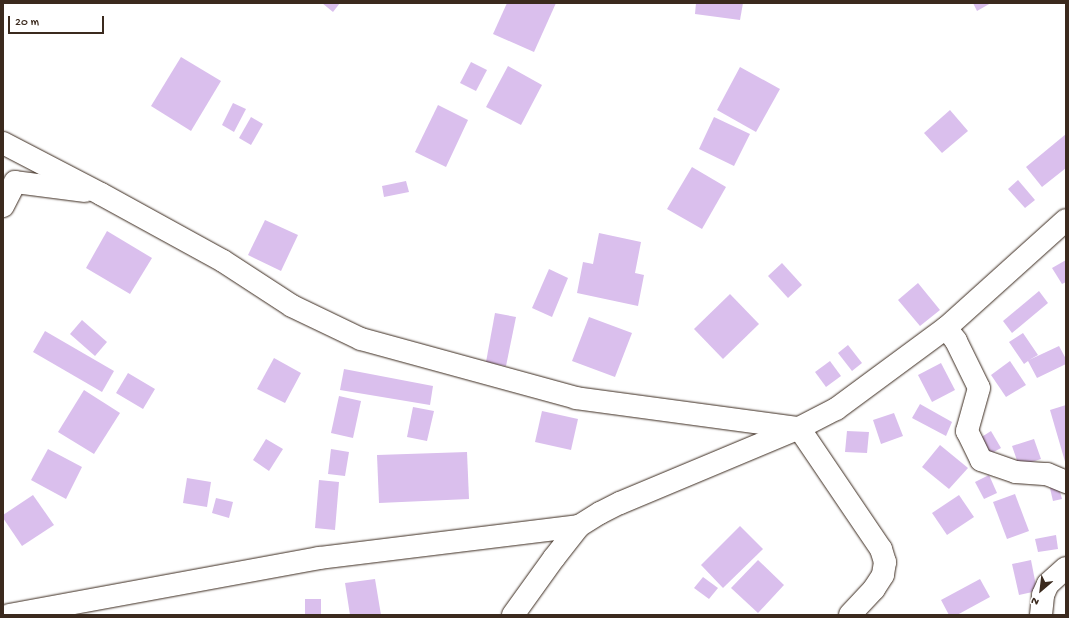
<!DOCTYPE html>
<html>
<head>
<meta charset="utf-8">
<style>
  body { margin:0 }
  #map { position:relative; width:1069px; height:618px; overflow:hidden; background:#fff; font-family:"Gochi Hand",sans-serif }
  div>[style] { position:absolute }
  .building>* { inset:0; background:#dabfed }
  .roads { filter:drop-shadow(0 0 1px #3b2a1e) drop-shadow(0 0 1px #3b2a1e) }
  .minor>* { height:22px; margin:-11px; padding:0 11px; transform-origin:11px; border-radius:11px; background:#fff }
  span { translate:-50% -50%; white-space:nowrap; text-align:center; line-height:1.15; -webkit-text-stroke:3px #fff; paint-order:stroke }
  .frame { position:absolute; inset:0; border:4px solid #3b2a1e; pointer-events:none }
  .north { position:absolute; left:1021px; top:570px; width:40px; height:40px; -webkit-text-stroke:3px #fff; paint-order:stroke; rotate:208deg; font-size:11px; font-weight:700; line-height:16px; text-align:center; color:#3b2a1e }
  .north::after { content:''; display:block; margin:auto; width:14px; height:18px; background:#3b2a1e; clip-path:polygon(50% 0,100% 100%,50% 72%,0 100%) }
  .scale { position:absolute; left:8px; top:16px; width:96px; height:18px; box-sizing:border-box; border:2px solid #3b2a1e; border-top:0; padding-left:5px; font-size:12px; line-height:14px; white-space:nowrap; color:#3b2a1e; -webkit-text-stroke:3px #fff; paint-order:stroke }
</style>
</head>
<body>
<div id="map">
  <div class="building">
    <div style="clip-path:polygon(322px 3px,340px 3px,333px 12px)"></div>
    <div style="clip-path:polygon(507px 3px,556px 3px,534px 52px,493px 34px)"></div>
    <div style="clip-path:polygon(696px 3px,743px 3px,740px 20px,695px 14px)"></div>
    <div style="clip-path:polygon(973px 3px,991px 3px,977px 11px)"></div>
    <div style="clip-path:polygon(181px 57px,221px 81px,191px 131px,151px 106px)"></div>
    <div style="clip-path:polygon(471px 62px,487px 70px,476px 91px,460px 83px)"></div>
    <div style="clip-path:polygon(508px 66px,542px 85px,521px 125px,486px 107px)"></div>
    <div style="clip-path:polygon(740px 67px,780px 89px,756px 132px,717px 110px)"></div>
    <div style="clip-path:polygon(233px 103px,246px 109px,234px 132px,222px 125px)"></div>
    <div style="clip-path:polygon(438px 105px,468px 120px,446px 167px,415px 152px)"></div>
    <div style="clip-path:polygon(950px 110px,968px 131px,942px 153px,924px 133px)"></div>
    <div style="clip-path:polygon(251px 117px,263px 124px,251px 145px,239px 138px)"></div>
    <div style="clip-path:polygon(714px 117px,750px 134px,734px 166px,699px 149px)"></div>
    <div style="clip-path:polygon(1066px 134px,1066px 168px,1042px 187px,1026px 167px)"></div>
    <div style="clip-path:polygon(692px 167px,726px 187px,702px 229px,667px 209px)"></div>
    <div style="clip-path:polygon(1018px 180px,1035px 200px,1025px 208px,1008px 189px)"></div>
    <div style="clip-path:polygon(406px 181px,409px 192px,384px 197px,382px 186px)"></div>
    <div style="clip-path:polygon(265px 220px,298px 235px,281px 271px,248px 255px)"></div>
    <div style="clip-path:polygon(107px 231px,152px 258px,130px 294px,86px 268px)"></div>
    <div style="clip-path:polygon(599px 233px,641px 242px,635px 273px,644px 275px,638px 306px,577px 293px,583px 262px,593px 264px)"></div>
    <div style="clip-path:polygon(1066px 260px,1066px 282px,1062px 284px,1052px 268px)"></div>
    <div style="clip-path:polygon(782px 263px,802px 285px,788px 298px,768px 276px)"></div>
    <div style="clip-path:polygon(549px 269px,568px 278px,552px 317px,532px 308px)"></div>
    <div style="clip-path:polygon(918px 283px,940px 310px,920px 326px,898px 300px)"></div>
    <div style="clip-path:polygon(1039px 291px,1048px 303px,1012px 333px,1003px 321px)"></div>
    <div style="clip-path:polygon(730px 294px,759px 324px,723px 359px,694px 329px)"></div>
    <div style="clip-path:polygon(495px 313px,516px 317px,506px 366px,486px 362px)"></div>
    <div style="clip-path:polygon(589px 317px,632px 333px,615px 377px,572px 361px)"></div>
    <div style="clip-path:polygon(82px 320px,107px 342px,95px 356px,70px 334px)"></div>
    <div style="clip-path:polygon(45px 331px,114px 371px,102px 392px,33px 352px)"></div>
    <div style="clip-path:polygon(1023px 333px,1038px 355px,1029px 360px,1059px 346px,1066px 359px,1066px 364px,1037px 378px,1028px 361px,1024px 364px,1009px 342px)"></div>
    <div style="clip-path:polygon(848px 345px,862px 363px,852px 371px,838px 353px)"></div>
    <div style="clip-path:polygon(274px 358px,301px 373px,285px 403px,257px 389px)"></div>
    <div style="clip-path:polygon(830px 361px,841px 376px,826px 387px,815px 372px)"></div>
    <div style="clip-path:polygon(1010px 361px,1026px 385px,1006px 397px,991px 375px)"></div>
    <div style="clip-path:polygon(941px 363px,955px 390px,932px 402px,918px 375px)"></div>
    <div style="clip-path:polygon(344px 369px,433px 386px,430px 405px,340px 390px)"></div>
    <div style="clip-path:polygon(128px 373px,155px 389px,143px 409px,116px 393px)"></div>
    <div style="clip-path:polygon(84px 390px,120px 413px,94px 454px,58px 432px)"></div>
    <div style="clip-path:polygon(339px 396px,361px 401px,353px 438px,331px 433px)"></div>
    <div style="clip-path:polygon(920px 404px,952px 422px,946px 436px,912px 418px)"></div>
    <div style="clip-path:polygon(1066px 405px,1066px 465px,1050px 410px)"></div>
    <div style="clip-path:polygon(413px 407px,434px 411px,427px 441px,407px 437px)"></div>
    <div style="clip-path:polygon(542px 411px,578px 419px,571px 450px,535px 442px)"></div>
    <div style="clip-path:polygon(894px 413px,903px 436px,881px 444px,873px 420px)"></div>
    <div style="clip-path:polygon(847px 431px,869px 432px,867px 453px,845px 452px)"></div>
    <div style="clip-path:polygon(991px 431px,1001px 448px,990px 454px,980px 438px)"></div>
    <div style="clip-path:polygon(266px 439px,283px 449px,269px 471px,253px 460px)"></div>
    <div style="clip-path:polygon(1034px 439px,1041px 459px,1019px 466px,1012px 446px)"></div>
    <div style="clip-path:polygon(940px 445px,968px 468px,949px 489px,922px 467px)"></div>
    <div style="clip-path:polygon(48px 449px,82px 467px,66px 499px,31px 480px)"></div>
    <div style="clip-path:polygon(331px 449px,349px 452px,345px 476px,328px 474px)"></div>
    <div style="clip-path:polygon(467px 452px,469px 499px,379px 503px,377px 455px)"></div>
    <div style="clip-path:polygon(989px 475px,997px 493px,984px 499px,975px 482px)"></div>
    <div style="clip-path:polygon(187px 478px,211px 482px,207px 507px,183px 503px)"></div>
    <div style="clip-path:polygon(319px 480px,339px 482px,335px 530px,315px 528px)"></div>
    <div style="clip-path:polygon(1057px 481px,1062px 499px,1053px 501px,1049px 484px)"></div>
    <div style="clip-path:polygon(1015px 494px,1029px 531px,1007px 539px,993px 502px)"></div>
    <div style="clip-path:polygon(33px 495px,54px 525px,22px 546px,3px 518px,3px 515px)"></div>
    <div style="clip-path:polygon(959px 495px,974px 517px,947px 535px,932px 513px)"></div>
    <div style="clip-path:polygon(216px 498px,233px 502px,229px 518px,212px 513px)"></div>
    <div style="clip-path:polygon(740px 526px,763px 549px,723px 588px,701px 565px)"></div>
    <div style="clip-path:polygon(1056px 535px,1058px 549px,1038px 552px,1035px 539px)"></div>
    <div style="clip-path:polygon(758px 560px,784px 585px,758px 613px,731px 588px)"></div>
    <div style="clip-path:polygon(1031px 560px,1037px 591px,1019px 595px,1012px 564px)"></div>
    <div style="clip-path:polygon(703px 577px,718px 588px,709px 599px,694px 588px)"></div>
    <div style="clip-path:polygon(375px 579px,381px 615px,350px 615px,345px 583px)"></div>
    <div style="clip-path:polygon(980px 579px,990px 597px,957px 615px,949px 615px,941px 600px)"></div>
    <div style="clip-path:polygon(305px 599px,321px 599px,321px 615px,305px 615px)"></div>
  </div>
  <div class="roads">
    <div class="minor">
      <div style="left:3px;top:143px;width:110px;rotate:27.5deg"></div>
      <div style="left:101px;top:194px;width:139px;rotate:28.8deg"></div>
      <div style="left:223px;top:261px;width:82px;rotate:33.1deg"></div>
      <div style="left:292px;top:306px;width:76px;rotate:25.6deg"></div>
      <div style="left:361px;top:339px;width:223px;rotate:15.3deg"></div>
      <div style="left:576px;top:398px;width:225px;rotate:7.7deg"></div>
      <div style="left:799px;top:428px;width:146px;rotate:55.9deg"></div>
      <div style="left:881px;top:549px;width:14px;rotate:73deg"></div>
      <div style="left:885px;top:562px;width:13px;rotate:99deg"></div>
      <div style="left:883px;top:575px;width:17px;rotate:123deg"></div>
      <div style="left:874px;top:589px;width:35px;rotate:133deg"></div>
      <div style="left:3px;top:206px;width:27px;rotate:-63deg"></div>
      <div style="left:15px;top:182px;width:70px;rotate:7.4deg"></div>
      <div style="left:946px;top:328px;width:16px;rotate:52deg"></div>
      <div style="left:956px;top:341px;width:52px;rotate:63.9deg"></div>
      <div style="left:979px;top:388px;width:45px;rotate:105.6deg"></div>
      <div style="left:967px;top:431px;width:32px;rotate:64deg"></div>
      <div style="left:981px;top:460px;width:37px;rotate:19deg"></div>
      <div style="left:1016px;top:472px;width:31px;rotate:4deg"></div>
      <div style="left:1047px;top:474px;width:21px;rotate:23deg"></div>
      <div style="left:9px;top:615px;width:315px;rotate:-10.4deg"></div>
      <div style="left:319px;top:558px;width:262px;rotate:-7deg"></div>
      <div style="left:513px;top:615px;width:70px;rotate:-54.3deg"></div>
      <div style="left:554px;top:558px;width:41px;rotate:-52deg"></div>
      <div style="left:579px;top:526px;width:25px;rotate:-32deg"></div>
      <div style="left:600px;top:513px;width:22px;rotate:-27deg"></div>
      <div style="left:620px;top:503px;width:194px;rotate:-22.7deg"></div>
      <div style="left:799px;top:428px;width:42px;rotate:-27.2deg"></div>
      <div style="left:836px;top:409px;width:137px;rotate:-36.4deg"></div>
      <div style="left:946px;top:328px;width:161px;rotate:-42deg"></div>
      <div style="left:1041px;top:615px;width:20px;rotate:-84deg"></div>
      <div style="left:1043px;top:595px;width:12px;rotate:-66deg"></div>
      <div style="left:1048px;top:584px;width:24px;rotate:-42deg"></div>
    </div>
  </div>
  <div class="frame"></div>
  <div class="north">N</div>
  <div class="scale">20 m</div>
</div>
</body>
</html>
